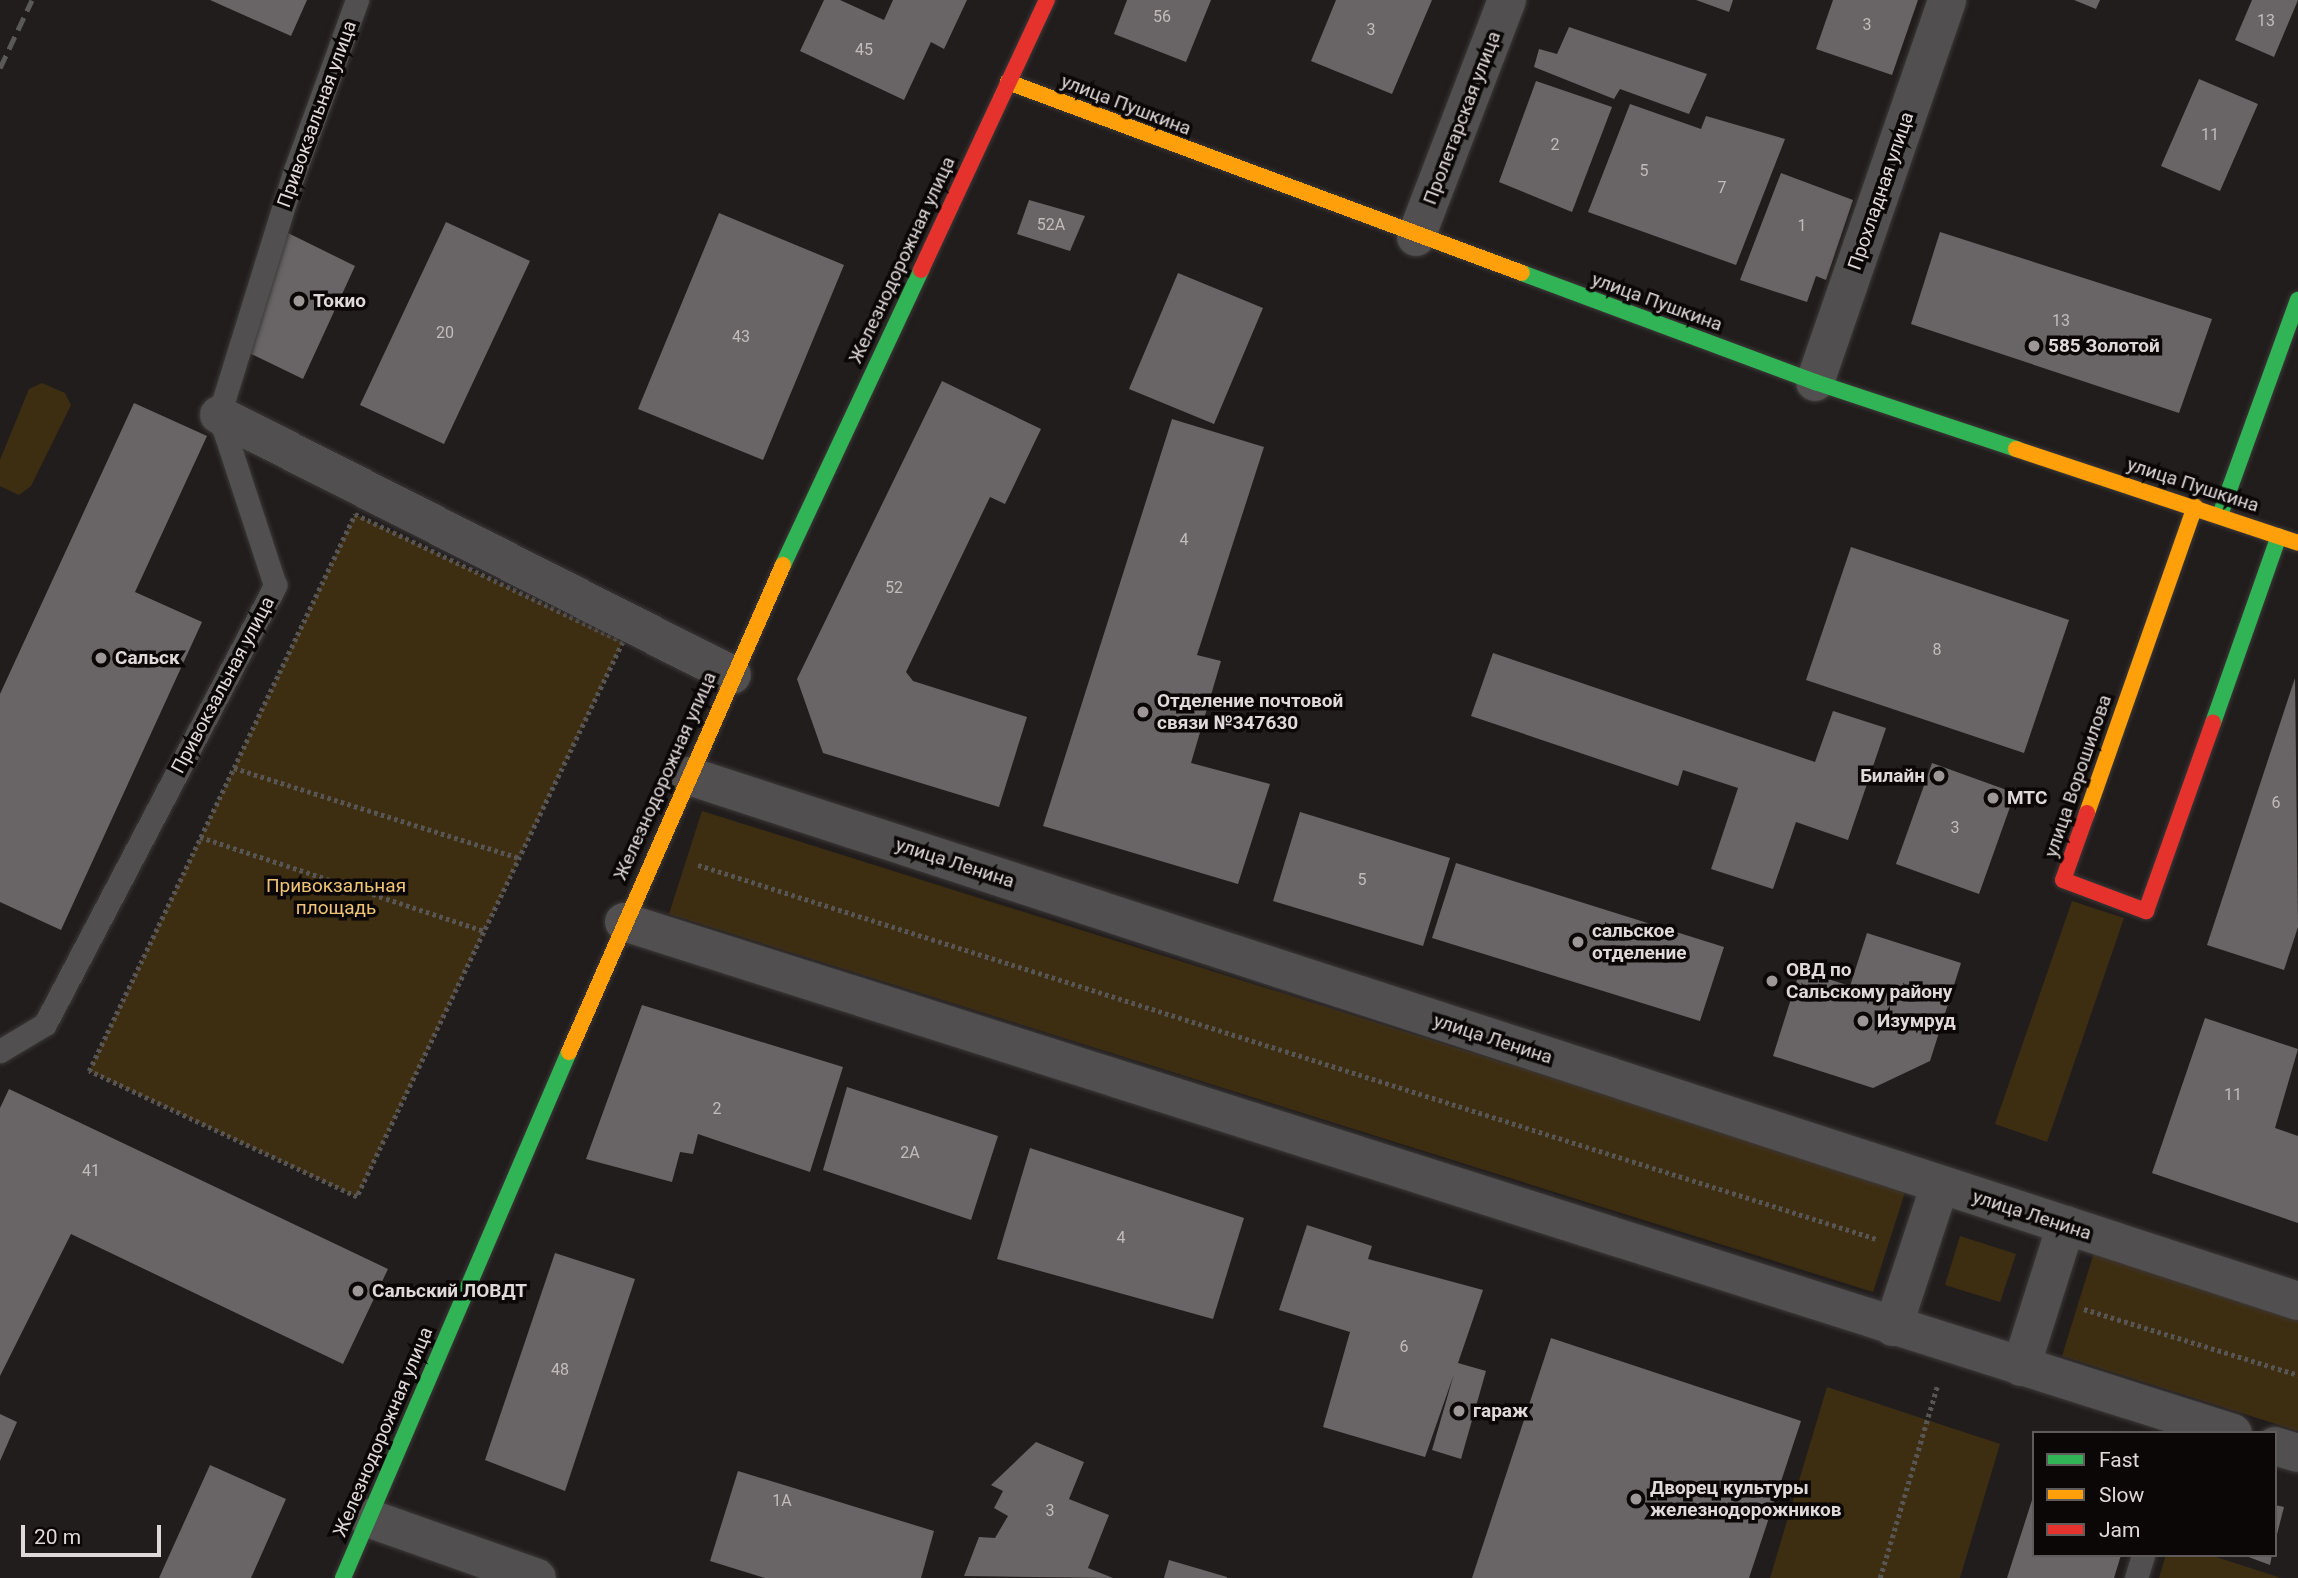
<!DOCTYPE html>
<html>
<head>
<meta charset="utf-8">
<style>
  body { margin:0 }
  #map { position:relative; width:2298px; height:1578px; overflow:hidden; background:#221d1d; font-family:Roboto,sans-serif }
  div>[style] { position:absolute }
  .green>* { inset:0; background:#3e2e11 }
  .building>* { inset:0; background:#696566 }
  .path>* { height:4.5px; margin-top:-2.25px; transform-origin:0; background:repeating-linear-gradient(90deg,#585555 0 3.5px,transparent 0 7px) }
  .roads { filter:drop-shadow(0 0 2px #3c3838) drop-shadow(0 0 2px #3c3838) }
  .lane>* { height:23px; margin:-11.5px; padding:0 11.5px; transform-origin:11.5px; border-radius:11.5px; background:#514f4f }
  .street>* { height:38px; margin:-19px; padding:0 19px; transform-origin:19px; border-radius:19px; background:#514f4f }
  .fast>* { height:16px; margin:-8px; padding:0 8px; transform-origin:8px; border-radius:8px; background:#30b455 }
  .slow>* { height:16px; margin:-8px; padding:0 8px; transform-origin:8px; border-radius:8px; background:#ff9f0a }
  .jam>* { height:16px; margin:-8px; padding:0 8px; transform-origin:8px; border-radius:8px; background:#e5322d }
  .rail>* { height:5px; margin-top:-2.5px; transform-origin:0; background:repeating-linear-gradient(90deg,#5b5858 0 14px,transparent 0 21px) }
  .dots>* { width:19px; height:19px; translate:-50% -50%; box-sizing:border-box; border:4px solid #0b0707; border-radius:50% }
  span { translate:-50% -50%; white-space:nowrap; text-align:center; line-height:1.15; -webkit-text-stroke:7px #0b0707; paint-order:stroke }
  .number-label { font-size:16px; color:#c2bdbc }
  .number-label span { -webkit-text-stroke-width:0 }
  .street-label { font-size:19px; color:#dfdad9 }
  .poi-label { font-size:19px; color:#dfdad9; font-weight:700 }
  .left { translate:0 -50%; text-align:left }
  .right { translate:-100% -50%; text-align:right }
  .park-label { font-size:19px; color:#efc476 }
  .legend { position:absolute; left:2032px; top:1431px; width:245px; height:126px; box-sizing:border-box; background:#0b0707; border:2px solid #605b5b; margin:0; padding:9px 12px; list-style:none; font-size:21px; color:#dfdad9 }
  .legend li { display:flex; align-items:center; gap:14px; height:35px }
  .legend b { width:35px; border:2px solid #605b5b }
  .scale { position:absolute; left:21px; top:1525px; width:140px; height:32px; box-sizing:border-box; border:4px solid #dfdad9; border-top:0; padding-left:9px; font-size:21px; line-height:24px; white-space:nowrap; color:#dfdad9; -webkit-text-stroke:5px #0b0707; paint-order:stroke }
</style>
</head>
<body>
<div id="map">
  <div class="green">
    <div style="clip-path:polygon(42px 383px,65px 393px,71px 405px,31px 486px,19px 495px,0 486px,0 460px,29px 389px)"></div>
    <div style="clip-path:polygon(355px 514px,623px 642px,357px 1197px,89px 1071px)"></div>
    <div style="clip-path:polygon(702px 811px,1906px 1189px,1873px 1292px,669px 914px)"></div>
    <div style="clip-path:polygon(2072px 901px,2124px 918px,2047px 1142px,1995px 1124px)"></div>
    <div style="clip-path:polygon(1960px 1236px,2016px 1254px,2000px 1302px,1945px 1285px)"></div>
    <div style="clip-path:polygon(2096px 1246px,2298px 1310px,2298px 1431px,2062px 1356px)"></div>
    <div style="clip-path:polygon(1827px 1387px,2000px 1444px,1960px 1578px,1770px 1578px)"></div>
    <div style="clip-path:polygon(2166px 1555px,2210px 1555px,2281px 1578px,2159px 1578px)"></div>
  </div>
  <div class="building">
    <div style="clip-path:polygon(210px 0,307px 0,291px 36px)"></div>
    <div style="clip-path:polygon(824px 0,840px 0,884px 20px,893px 0,967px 0,944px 49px,931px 42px,904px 100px,800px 51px)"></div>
    <div style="clip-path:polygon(1127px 0,1211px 0,1186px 62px,1114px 34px)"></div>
    <div style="clip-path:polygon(1336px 0,1432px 0,1392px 94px,1311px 61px)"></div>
    <div style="clip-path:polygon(1696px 0,1733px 0,1729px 12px)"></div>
    <div style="clip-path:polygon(1833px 0,1918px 0,1892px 75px,1816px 49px)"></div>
    <div style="clip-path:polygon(2074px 0,2100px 0,2096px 9px)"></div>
    <div style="clip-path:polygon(2252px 0,2298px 0,2274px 57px,2235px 40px)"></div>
    <div style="clip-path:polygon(1569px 27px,1707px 74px,1689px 114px,1620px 89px,1614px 99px,1534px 67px,1539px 49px,1557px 54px)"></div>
    <div style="clip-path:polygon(2199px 79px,2258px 104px,2220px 191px,2161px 166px)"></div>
    <div style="clip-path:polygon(1536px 81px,1612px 107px,1572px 212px,1499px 182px)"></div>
    <div style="clip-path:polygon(1630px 104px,1701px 129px,1706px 116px,1785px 139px,1736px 265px,1588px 212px)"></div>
    <div style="clip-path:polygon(1781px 173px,1853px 200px,1826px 280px,1816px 276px,1807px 302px,1740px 280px)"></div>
    <div style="clip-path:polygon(1029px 200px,1085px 216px,1070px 251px,1017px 234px)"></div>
    <div style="clip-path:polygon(719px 213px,844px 265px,763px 460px,638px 409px)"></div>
    <div style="clip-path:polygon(446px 222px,530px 261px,444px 444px,360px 405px)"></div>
    <div style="clip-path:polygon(1940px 232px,2212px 319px,2179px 413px,1911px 324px)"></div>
    <div style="clip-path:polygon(288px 233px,355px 266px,303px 379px,243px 350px,243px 335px)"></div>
    <div style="clip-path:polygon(1178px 273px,1263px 308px,1214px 424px,1129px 389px)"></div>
    <div style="clip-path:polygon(942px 381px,1041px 429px,1005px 504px,990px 497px,906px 672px,913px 681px,1027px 717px,999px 807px,823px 753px,797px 679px)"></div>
    <div style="clip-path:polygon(134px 403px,207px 436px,135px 592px,202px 622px,61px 930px,0 902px,0 694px)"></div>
    <div style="clip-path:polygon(1172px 419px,1264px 447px,1197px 655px,1221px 661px,1191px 763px,1270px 784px,1238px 884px,1043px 826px)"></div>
    <div style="clip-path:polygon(1851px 547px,2069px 620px,2024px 753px,1806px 680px)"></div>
    <div style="clip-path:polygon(1493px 653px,1815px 762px,1833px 711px,1886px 728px,1848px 840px,1796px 822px,1773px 889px,1711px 869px,1738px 788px,1683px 770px,1678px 786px,1471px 716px)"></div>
    <div style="clip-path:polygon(2295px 678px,2298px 927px,2284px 970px,2207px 945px)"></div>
    <div style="clip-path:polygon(1932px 763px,2015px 793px,1979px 894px,1896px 864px)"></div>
    <div style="clip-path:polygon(1300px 812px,1450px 858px,1423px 946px,1273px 901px)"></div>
    <div style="clip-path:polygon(1456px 863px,1724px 947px,1700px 1021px,1432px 938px)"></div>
    <div style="clip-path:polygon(1867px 933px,1961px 963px,1930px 1061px,1873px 1088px,1773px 1056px,1800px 970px,1850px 986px)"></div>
    <div style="clip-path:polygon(642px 1005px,843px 1067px,810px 1172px,698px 1134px,693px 1154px,680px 1152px,672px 1182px,586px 1159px)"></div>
    <div style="clip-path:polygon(2205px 1018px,2298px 1049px,2275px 1128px,2298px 1136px,2298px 1223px,2152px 1173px)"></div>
    <div style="clip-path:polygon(847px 1087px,998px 1136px,971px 1220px,823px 1170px)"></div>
    <div style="clip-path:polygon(9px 1089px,388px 1269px,343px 1364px,71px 1234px,0 1376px,0 1108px)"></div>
    <div style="clip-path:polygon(1030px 1148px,1244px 1218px,1213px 1319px,997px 1259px)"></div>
    <div style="clip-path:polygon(1307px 1225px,1372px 1246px,1368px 1259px,1483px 1290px,1458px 1363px,1486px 1371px,1461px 1459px,1432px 1450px,1454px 1374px,1425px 1457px,1323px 1427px,1350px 1332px,1279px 1310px)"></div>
    <div style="clip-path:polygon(555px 1253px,635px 1279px,565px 1491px,485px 1460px)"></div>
    <div style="clip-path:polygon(1551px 1338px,1801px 1421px,1749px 1578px,1472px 1578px)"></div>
    <div style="clip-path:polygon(0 1414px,17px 1422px,0 1461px)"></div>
    <div style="clip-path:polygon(1036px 1442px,1084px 1462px,1069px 1499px,1109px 1515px,1088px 1568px,1113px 1578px,964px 1576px,979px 1537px,995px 1538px,1008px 1516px,994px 1508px,1003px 1491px,991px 1485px)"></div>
    <div style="clip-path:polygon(210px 1465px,286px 1499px,251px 1578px,159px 1578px)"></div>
    <div style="clip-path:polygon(738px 1471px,934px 1531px,921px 1578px,765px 1578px,710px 1561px)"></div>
    <div style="clip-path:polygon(2033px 1497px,2034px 1555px,2121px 1555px,2114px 1578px,2007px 1578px)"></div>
    <div style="clip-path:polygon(2275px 1505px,2284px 1507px,2276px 1538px,2275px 1538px)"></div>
    <div style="clip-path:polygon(2243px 1555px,2272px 1555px,2270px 1565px)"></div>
    <div style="clip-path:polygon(1169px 1560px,1227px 1577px,1227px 1578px,1164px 1578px)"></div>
  </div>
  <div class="path">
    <div style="left:355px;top:514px;width:297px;rotate:25.5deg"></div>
    <div style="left:623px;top:642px;width:615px;rotate:115.61deg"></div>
    <div style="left:357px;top:1197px;width:296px;rotate:-154.8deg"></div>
    <div style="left:89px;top:1071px;width:617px;rotate:-64.47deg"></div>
    <div style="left:234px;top:768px;width:299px;rotate:17.5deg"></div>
    <div style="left:200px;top:837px;width:299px;rotate:18.3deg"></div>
    <div style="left:698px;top:865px;width:1237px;rotate:17.6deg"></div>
    <div style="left:2084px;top:1309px;width:224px;rotate:17.1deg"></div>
    <div style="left:1880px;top:1578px;width:202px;rotate:-73.4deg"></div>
  </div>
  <div class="roads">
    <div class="lane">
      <div style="left:0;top:1051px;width:52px;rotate:-31deg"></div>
      <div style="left:45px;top:1024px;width:496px;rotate:-62.3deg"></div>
      <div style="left:275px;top:585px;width:179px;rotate:-108.2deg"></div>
      <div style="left:219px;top:415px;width:253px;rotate:-72.8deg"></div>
      <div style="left:294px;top:173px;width:184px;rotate:-70deg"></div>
      <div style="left:2136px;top:1578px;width:24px;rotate:-73deg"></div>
    </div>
    <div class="street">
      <div style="left:1416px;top:237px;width:254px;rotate:-69deg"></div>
      <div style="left:1815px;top:382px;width:404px;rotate:-70.9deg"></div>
      <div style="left:219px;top:415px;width:575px;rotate:26.88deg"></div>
      <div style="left:689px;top:776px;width:1692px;rotate:18.07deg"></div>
      <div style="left:624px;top:922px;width:1688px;rotate:17.62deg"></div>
      <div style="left:1893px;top:1327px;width:150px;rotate:-71.7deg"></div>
      <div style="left:2021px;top:1367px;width:149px;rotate:-72.4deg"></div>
      <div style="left:2275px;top:1446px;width:24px;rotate:17deg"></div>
      <div style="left:368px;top:1518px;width:179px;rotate:19.5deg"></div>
    </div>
    <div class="fast">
      <div style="left:1522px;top:273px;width:313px;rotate:20.4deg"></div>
      <div style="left:1815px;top:382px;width:212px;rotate:18.4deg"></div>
      <div style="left:2220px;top:515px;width:229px;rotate:-70.1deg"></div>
      <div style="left:783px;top:565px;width:326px;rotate:-64.9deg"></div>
      <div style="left:2213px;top:723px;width:198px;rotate:-70.6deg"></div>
      <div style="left:343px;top:1578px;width:572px;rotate:-66.75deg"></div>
    </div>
    <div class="slow">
      <div style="left:1008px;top:82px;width:548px;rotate:20.38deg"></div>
      <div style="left:2016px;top:449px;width:297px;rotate:18.4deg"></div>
      <div style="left:2087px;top:813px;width:325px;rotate:-70.6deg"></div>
      <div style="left:569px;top:1052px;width:532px;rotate:-66.28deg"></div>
    </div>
    <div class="jam">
      <div style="left:921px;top:270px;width:298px;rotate:-65deg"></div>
      <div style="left:2087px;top:813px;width:71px;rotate:109.7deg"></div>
      <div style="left:2063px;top:880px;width:89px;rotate:20.5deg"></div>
      <div style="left:2146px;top:911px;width:200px;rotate:-70.4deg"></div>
    </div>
  </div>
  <div class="rail">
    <div style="left:0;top:68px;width:75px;rotate:-64.8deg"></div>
  </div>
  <div class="dots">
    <div style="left:299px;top:301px;background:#9d9897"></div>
    <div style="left:2034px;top:346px;background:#9d9897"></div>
    <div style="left:101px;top:658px;background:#9d9897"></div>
    <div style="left:1143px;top:712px;background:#9d9897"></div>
    <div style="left:1939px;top:776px;background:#9d9897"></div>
    <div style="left:1993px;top:798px;background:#9d9897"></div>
    <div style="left:1578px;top:942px;background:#9d9897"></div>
    <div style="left:1772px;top:981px;background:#9d9897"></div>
    <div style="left:1863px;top:1021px;background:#9d9897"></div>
    <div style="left:358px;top:1291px;background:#9d9897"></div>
    <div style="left:1459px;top:1411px;background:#9d9897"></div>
    <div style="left:1636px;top:1499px;background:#9d9897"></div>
  </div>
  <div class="number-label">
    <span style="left:1162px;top:17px">56</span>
    <span style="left:2266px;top:21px">13</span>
    <span style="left:1867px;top:25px">3</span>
    <span style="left:1371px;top:30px">3</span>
    <span style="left:864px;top:50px">45</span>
    <span style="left:2210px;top:135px">11</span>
    <span style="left:1555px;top:145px">2</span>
    <span style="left:1644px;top:171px">5</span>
    <span style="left:1722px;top:188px">7</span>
    <span style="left:1051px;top:225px">52А</span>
    <span style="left:1802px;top:226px">1</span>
    <span style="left:2061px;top:321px">13</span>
    <span style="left:445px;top:333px">20</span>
    <span style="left:741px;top:337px">43</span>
    <span style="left:1184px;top:540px">4</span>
    <span style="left:894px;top:588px">52</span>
    <span style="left:1937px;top:650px">8</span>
    <span style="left:2276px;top:803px">6</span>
    <span style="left:1955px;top:828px">3</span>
    <span style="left:1362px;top:880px">5</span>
    <span style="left:2233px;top:1095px">11</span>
    <span style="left:717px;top:1109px">2</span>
    <span style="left:910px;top:1153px">2А</span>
    <span style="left:91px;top:1171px">41</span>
    <span style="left:1121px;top:1238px">4</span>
    <span style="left:1404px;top:1347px">6</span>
    <span style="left:560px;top:1370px">48</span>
    <span style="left:782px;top:1501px">1А</span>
    <span style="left:1050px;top:1511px">3</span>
  </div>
  <div class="street-label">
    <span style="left:1126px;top:105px;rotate:21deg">улица Пушкина</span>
    <span style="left:317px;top:114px;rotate:-70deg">Привокзальная улица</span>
    <span style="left:1462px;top:118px;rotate:-69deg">Пролетарская улица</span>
    <span style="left:1881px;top:191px;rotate:-71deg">Прохладная улица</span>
    <span style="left:902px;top:260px;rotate:-65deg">Железнодорожная улица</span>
    <span style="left:1657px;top:302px;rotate:20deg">улица Пушкина</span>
    <span style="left:2193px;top:485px;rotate:18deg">улица Пушкина</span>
    <span style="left:223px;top:685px;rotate:-62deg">Привокзальная улица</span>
    <span style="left:665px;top:776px;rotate:-66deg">Железнодорожная улица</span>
    <span style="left:2078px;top:776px;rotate:-71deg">улица Ворошилова</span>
    <span style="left:955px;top:863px;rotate:18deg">улица Ленина</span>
    <span style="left:1493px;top:1039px;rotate:18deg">улица Ленина</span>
    <span style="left:2032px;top:1215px;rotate:18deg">улица Ленина</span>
    <span style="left:383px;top:1432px;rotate:-67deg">Железнодорожная улица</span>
  </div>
  <div class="poi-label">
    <span class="left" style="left:313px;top:301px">Токио</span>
    <span class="left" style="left:2048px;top:346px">585 Золотой</span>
    <span class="left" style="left:115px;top:658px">Сальск</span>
    <span class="left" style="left:1157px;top:712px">Отделение почтовой<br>связи №347630</span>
    <span class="right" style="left:1925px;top:776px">Билайн</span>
    <span class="left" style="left:2007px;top:798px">МТС</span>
    <span class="left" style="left:1592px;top:942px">сальское<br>отделение</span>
    <span class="left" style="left:1786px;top:981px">ОВД по<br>Сальскому району</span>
    <span class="left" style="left:1877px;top:1021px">Изумруд</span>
    <span class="left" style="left:372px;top:1291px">Сальский ЛОВДТ</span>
    <span class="left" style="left:1473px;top:1411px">гараж</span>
    <span class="left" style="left:1650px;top:1499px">Дворец культуры<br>железнодорожников</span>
  </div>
  <div class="park-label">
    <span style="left:336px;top:897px">Привокзальная<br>площадь</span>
  </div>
  <ul class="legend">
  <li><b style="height:9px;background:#30b455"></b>Fast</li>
  <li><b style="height:9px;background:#ff9f0a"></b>Slow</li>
  <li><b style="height:9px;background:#e5322d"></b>Jam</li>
  </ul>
  <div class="scale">20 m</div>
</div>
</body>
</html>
